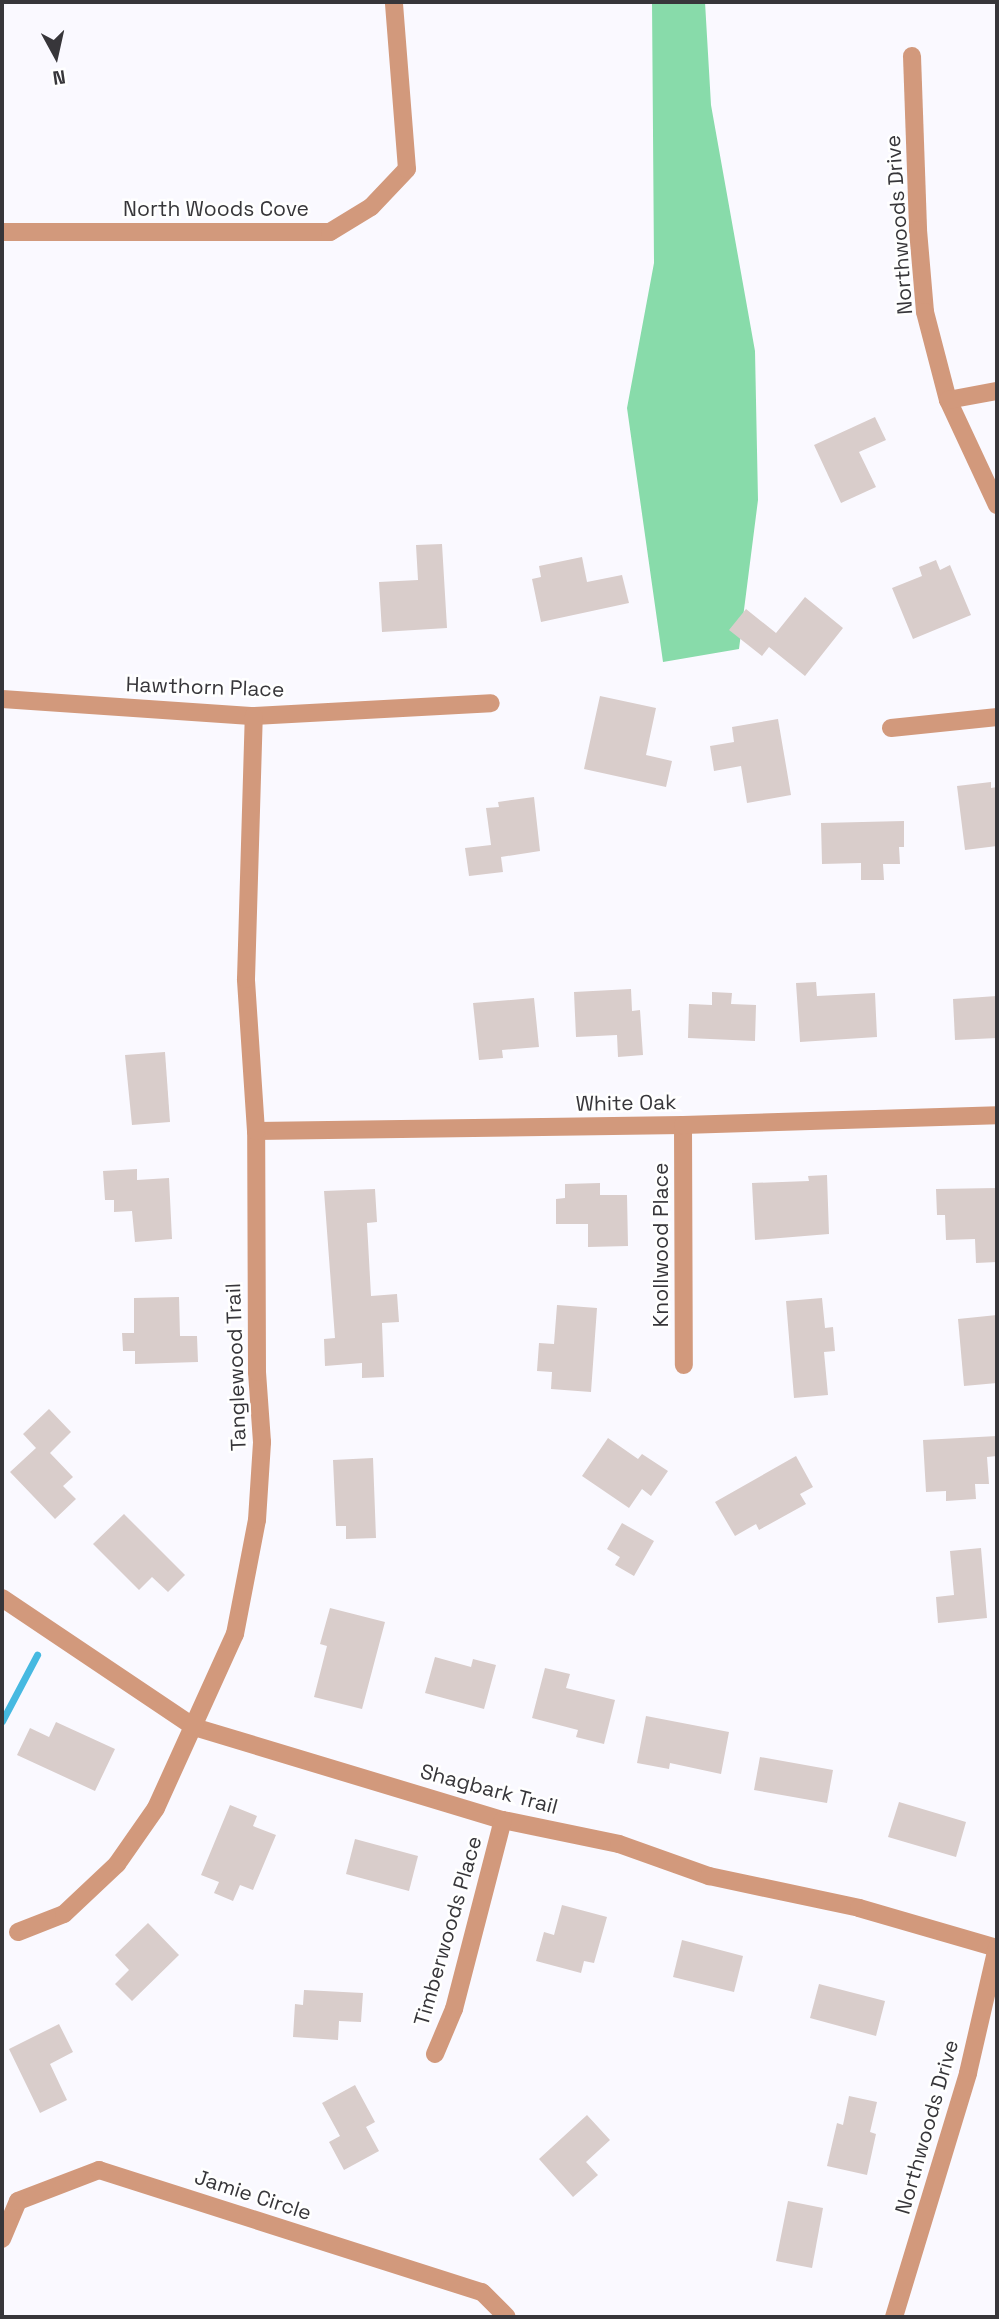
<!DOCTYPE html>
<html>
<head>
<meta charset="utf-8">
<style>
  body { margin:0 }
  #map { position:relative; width:999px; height:2319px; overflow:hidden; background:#faf9ff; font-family:"Space Grotesk",sans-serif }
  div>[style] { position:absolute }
  .green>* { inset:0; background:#88dbaa }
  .stream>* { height:7px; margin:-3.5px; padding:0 3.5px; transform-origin:3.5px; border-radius:3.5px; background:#46b9e1 }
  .building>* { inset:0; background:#d9cdcb }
  .minor>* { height:18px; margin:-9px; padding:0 9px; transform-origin:9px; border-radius:9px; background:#d2997c }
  span { translate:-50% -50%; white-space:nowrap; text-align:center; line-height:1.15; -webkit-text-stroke:5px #fff; paint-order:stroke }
  .street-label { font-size:21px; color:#37363a }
  .frame { position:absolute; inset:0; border:4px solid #37363a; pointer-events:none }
  .north { position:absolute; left:21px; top:21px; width:70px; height:70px; -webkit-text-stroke:5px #fff; paint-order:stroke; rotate:172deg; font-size:19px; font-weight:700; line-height:28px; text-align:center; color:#37363a }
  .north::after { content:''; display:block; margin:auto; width:24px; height:32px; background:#37363a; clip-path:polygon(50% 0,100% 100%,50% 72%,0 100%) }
</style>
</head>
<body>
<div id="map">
  <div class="green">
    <div style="clip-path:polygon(652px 2px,705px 2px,711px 105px,755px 351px,758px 500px,739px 649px,663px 662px,627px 408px,654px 263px)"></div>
  </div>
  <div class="stream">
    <div style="left:2px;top:1721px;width:75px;rotate:-62.1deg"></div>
  </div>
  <div class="building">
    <div style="clip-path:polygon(875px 417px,886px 440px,859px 452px,876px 487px,841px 503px,814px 445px)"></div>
    <div style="clip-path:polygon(442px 544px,447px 628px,382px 632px,379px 582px,418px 580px,416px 545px)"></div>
    <div style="clip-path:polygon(582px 557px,587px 582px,622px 575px,629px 603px,541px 622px,532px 579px,541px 577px,539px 566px)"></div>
    <div style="clip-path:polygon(936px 560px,940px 570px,950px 565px,971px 615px,913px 639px,892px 588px,922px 576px,919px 567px)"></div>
    <div style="clip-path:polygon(805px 597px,843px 628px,805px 676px,769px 647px,762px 656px,729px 630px,746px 609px,776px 633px)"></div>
    <div style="clip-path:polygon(600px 696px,656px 708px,646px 755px,672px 761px,666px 787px,584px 769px)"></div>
    <div style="clip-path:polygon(778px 719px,791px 795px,747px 803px,741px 766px,714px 771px,710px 746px,734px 742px,732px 727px)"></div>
    <div style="clip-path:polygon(991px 782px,991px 788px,997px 787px,997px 846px,965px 850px,957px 786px)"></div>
    <div style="clip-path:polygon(534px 797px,540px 851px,501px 857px,503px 872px,469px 876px,465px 848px,491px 845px,486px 808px,499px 807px,498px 802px)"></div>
    <div style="clip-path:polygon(904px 821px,904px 847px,899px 847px,900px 864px,883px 864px,884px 880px,861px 880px,861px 863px,822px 864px,821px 823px)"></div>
    <div style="clip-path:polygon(816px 982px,817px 996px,875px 993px,877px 1037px,800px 1042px,796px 983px)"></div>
    <div style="clip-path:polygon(631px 989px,632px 1011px,640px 1010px,643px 1055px,618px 1057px,617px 1035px,576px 1037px,574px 992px)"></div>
    <div style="clip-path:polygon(712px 992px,732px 993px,731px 1004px,756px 1005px,755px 1041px,688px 1038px,689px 1004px,712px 1005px)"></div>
    <div style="clip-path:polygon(997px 996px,997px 1038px,955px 1040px,953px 999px)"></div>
    <div style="clip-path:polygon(534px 998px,539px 1047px,502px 1050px,503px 1058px,479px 1060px,473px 1003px)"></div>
    <div style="clip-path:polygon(165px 1052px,170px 1122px,132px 1125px,125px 1055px)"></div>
    <div style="clip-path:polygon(137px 1169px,137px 1180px,169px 1178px,172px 1239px,135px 1242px,132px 1211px,114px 1212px,114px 1200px,105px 1200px,103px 1171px)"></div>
    <div style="clip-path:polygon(827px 1175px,829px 1234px,755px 1240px,752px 1183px,809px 1181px,808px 1176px)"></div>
    <div style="clip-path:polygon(600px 1183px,600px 1195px,627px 1195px,628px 1246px,588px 1247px,588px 1224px,556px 1224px,556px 1199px,565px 1198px,565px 1184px)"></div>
    <div style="clip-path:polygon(997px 1188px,997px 1262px,976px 1263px,975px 1239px,946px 1240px,945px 1215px,937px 1215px,936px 1189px)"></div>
    <div style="clip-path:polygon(375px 1189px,377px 1222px,367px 1223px,371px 1296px,397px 1294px,399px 1322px,382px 1323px,384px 1377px,362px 1378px,362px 1363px,325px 1366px,324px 1339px,335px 1338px,324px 1191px)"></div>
    <div style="clip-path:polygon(179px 1297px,180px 1336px,197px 1336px,198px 1362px,135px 1364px,135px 1351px,123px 1351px,122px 1333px,134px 1333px,134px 1298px)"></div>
    <div style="clip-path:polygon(822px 1298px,825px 1328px,833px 1327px,835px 1351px,824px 1352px,828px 1395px,794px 1398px,786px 1301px)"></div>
    <div style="clip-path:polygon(557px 1305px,597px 1308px,591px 1392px,551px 1389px,552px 1372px,537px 1371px,539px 1343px,554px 1344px)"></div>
    <div style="clip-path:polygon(997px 1315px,997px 1383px,964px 1386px,958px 1319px)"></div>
    <div style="clip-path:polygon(49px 1409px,71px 1432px,50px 1453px,73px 1477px,63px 1486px,76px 1499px,55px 1519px,10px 1472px,36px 1448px,23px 1434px)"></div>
    <div style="clip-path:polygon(997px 1436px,997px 1456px,987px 1457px,989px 1484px,975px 1484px,976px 1499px,946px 1501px,946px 1491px,926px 1492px,923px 1440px)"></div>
    <div style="clip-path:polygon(608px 1438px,638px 1459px,642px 1454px,668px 1471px,651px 1496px,642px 1489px,629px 1508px,582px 1476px)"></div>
    <div style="clip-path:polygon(796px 1456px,813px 1487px,800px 1494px,806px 1504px,759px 1530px,756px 1524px,735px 1536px,715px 1502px)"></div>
    <div style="clip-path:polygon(373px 1458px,376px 1538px,346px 1539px,346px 1526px,336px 1526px,333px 1460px)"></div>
    <div style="clip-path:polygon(124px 1514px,185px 1575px,168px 1592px,152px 1577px,139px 1590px,93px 1544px)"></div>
    <div style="clip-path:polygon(622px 1523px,654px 1541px,634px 1576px,615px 1565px,620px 1557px,607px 1549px)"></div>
    <div style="clip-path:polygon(981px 1548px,987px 1618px,938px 1623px,936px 1597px,954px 1595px,950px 1551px)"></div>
    <div style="clip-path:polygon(330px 1608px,385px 1622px,362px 1709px,314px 1697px,327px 1646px,320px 1644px)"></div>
    <div style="clip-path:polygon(435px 1657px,471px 1667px,473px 1659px,496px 1665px,484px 1709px,425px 1693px)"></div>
    <div style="clip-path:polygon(545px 1668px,570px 1674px,566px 1688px,615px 1700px,604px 1744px,576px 1737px,578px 1730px,532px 1718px)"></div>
    <div style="clip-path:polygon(646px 1716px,729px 1732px,721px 1774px,670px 1763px,669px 1769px,637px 1763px)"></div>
    <div style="clip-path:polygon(56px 1722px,115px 1749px,95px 1791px,17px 1755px,30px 1728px,49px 1737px)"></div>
    <div style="clip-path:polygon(760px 1757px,833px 1770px,827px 1803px,754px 1790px)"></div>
    <div style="clip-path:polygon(899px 1802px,966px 1822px,956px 1857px,888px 1837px)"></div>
    <div style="clip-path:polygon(230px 1805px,257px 1816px,253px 1826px,276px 1835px,253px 1890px,240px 1885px,233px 1901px,214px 1893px,219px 1882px,201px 1875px)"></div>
    <div style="clip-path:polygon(355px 1839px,418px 1856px,409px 1891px,346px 1874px)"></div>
    <div style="clip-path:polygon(562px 1905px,607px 1917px,594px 1963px,584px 1961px,581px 1973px,536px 1961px,544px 1932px,554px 1935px)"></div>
    <div style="clip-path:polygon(148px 1923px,179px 1955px,132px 2001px,115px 1984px,129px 1970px,115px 1955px)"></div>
    <div style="clip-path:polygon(682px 1940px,743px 1956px,734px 1992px,673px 1977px)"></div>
    <div style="clip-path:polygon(819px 1984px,885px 2001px,876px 2036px,810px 2018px)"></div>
    <div style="clip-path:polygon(304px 1990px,363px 1993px,361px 2022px,339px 2021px,338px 2040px,293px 2037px,295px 2004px,303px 2005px)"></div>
    <div style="clip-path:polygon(59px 2024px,73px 2052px,50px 2064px,67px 2100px,40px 2113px,9px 2049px)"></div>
    <div style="clip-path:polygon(355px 2085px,375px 2122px,366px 2127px,379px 2151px,344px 2170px,329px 2142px,340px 2136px,322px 2103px)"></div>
    <div style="clip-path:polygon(849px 2096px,877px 2102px,870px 2132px,876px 2134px,867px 2175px,827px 2166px,837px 2123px,843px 2125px)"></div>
    <div style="clip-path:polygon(587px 2115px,610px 2140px,586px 2162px,598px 2175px,573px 2197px,539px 2159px)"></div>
    <div style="clip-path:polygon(788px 2201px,823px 2208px,812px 2268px,776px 2261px)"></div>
  </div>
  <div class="minor">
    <div style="left:912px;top:56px;width:174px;rotate:88deg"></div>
    <div style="left:918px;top:230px;width:82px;rotate:85.1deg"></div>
    <div style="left:925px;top:312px;width:91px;rotate:75.4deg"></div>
    <div style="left:948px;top:400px;width:116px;rotate:65deg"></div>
    <div style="left:2px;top:232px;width:328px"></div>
    <div style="left:330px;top:232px;width:48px;rotate:-31.4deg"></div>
    <div style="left:371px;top:207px;width:52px;rotate:-46.5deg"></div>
    <div style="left:407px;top:169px;width:168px;rotate:-94.5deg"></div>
    <div style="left:948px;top:400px;width:50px;rotate:-10.4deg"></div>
    <div style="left:2px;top:699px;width:253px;rotate:3.9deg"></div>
    <div style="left:254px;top:716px;width:237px;rotate:-3.1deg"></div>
    <div style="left:891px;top:728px;width:107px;rotate:-5.9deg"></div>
    <div style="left:683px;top:1125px;width:240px;rotate:89.8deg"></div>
    <div style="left:256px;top:1131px;width:427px;rotate:-0.8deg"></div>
    <div style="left:683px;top:1125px;width:314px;rotate:-1.8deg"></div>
    <div style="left:2px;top:1598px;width:231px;rotate:33.9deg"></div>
    <div style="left:194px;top:1727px;width:323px;rotate:16.8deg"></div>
    <div style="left:503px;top:1820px;width:118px;rotate:11.7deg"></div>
    <div style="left:619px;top:1844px;width:96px;rotate:19.6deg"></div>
    <div style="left:709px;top:1876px;width:153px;rotate:12deg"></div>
    <div style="left:859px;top:1908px;width:144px;rotate:16.2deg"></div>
    <div style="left:18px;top:1932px;width:49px;rotate:-21.4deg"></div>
    <div style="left:64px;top:1914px;width:73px;rotate:-43.3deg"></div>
    <div style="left:117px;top:1864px;width:68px;rotate:-55.1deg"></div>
    <div style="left:156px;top:1808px;width:191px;rotate:-65.6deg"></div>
    <div style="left:235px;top:1634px;width:116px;rotate:-79.1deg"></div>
    <div style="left:257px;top:1520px;width:78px;rotate:-86.3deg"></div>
    <div style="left:262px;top:1442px;width:70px;rotate:-94.1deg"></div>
    <div style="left:257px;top:1372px;width:241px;rotate:-90.2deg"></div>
    <div style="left:256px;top:1131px;width:152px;rotate:-93.8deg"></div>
    <div style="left:246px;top:979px;width:263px;rotate:-88.3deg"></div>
    <div style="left:435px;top:2054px;width:49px;rotate:-67.1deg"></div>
    <div style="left:454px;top:2009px;width:195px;rotate:-75.5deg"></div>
    <div style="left:2px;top:2239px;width:41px;rotate:-67.2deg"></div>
    <div style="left:18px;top:2201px;width:87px;rotate:-20.9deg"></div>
    <div style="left:99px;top:2170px;width:402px;rotate:17.7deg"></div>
    <div style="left:482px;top:2292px;width:35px;rotate:45deg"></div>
    <div style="left:894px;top:2317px;width:255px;rotate:-73.1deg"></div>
    <div style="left:968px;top:2073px;width:129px;rotate:-77deg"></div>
  </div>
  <div class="street-label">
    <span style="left:216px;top:209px">North Woods Cove</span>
    <span style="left:899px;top:225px;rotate:-94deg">Northwoods Drive</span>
    <span style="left:205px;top:687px;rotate:2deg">Hawthorn Place</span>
    <span style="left:626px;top:1103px;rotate:-1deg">White Oak</span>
    <span style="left:661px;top:1245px;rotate:-90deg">Knollwood Place</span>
    <span style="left:236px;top:1367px;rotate:-92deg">Tanglewood Trail</span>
    <span style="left:489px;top:1789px;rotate:15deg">Shagbark Trail</span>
    <span style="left:448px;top:1931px;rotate:-74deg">Timberwoods Place</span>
    <span style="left:927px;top:2127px;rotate:-74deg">Northwoods Drive</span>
    <span style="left:253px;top:2195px;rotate:18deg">Jamie Circle</span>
  </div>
  <div class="frame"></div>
  <div class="north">N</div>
</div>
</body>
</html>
